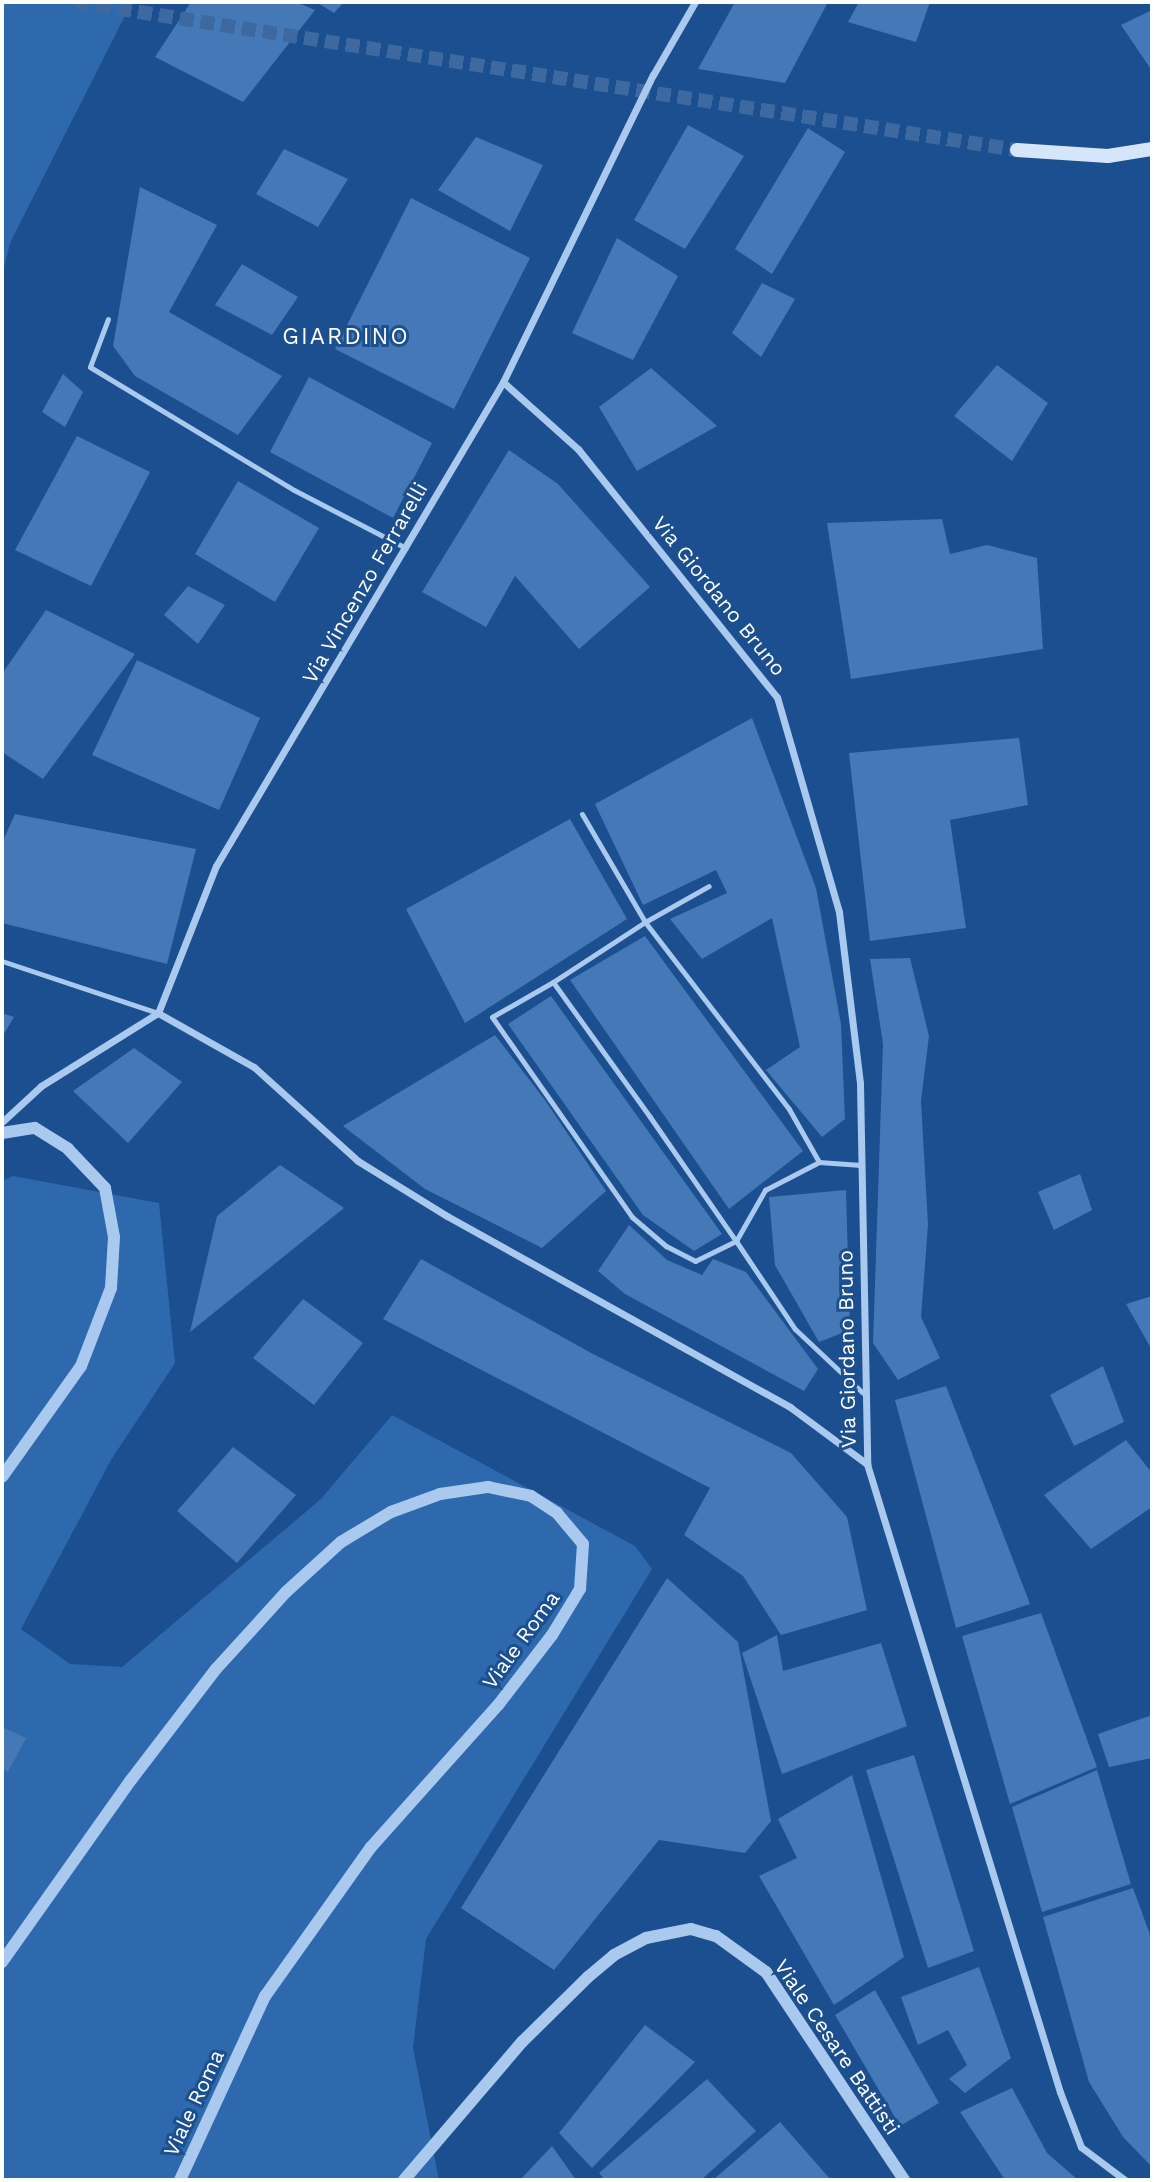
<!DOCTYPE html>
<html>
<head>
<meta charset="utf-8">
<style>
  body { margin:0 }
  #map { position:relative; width:1154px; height:2182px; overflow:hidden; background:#1b4f8f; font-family:"Work Sans",sans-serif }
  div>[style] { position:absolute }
  .green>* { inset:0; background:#2e69ad }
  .building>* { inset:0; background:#4478b7 }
  .secondary-tunnel>* { height:14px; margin-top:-7px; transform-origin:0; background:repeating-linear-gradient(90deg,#3d69a0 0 14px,transparent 0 21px) }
  .service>* { height:5px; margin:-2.5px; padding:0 2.5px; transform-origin:2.5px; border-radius:2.5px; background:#a9c9ee }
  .minor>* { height:7px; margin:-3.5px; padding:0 3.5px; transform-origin:3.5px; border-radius:3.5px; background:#a9c9ee }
  .tertiary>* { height:12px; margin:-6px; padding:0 6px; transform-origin:6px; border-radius:6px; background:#a9c9ee }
  .secondary>* { height:14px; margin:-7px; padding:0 7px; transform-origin:7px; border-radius:7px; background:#d6e6fa }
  span { translate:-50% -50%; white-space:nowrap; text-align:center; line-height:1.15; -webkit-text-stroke:6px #1b4f8f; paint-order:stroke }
  .street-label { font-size:21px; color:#fff }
  .neighbourhood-label { font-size:23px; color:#fff; letter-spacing:2px }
  .frame { position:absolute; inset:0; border:4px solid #fff; pointer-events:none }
</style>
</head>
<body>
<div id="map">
  <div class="green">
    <div style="clip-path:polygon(2px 2px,132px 2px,10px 243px,2px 277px)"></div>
    <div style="clip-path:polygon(13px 1176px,159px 1203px,175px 1363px,111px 1460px,21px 1629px,70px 1664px,122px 1667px,321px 1499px,392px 1415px,635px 1546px,652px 1569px,426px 1939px,413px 2048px,439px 2180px,2px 2180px,2px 1181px)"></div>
  </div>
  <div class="building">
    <div style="clip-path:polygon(191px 2px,296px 2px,315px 10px,243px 102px,155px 57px)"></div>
    <div style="clip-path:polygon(316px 2px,344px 2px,334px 13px)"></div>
    <div style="clip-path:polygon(735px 2px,828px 2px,785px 83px,698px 69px)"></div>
    <div style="clip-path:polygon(859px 2px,930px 2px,916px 42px,848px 22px)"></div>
    <div style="clip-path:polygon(1152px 10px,1152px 65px,1150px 68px,1121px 25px)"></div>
    <div style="clip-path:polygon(688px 125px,744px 156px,685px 249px,634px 220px)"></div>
    <div style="clip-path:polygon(808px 128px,845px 152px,772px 274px,735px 249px)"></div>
    <div style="clip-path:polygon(476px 137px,543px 165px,510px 231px,438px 190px)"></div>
    <div style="clip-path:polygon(284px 149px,348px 179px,318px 227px,256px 194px)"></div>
    <div style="clip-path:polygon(140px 187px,217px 225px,169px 312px,282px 376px,238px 435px,135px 376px,113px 346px)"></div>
    <div style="clip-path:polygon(411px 198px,530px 258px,454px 409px,335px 349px)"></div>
    <div style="clip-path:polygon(617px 238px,678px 276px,633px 360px,572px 333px)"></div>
    <div style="clip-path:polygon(242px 264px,298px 297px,272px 335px,215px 305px)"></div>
    <div style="clip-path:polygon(762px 283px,795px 299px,761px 357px,732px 333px)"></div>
    <div style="clip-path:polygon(997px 365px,1048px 403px,1012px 461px,954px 416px)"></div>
    <div style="clip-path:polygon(651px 368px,717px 426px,637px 471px,599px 407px)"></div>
    <div style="clip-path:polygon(63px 374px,83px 392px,65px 427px,42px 412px)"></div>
    <div style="clip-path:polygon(309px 377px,432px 443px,393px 518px,270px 452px)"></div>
    <div style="clip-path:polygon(77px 436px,150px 472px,91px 586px,15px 550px)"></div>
    <div style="clip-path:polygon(509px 450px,558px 484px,650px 587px,579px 649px,515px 576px,486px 627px,422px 592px)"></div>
    <div style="clip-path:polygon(238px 481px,319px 528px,275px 602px,195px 554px)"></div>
    <div style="clip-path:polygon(942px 519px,950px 554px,987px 545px,1037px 558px,1043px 649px,851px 679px,827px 523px)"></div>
    <div style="clip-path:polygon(188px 586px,225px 605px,198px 644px,164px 615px)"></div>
    <div style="clip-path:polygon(46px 610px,135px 654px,43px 779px,2px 752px,2px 674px)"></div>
    <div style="clip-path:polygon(137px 660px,260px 718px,219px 810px,92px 755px)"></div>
    <div style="clip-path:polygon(752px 718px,816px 888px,841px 1024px,845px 1119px,822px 1137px,766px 1070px,800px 1047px,772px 918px,702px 959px,670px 919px,727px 893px,716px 870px,643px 905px,595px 804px)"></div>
    <div style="clip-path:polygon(1019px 738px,1028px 805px,950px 820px,966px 928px,870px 941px,849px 753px)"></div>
    <div style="clip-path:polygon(15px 814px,196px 849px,167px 964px,2px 923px,2px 843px)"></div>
    <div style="clip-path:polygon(570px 819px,627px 919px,465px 1023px,406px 909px)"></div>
    <div style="clip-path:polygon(645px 936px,803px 1151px,729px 1209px,570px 980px)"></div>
    <div style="clip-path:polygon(910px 958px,929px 1036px,921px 1101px,928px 1225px,921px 1317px,940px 1358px,898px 1380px,873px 1343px,883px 1044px,870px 959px)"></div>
    <div style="clip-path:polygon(551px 996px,722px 1234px,694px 1251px,643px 1215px,575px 1119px,508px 1024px)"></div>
    <div style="clip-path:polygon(2px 1013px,14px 1017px,2px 1037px)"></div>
    <div style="clip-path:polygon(495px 1035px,545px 1100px,606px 1191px,542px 1248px,425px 1189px,343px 1126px)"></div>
    <div style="clip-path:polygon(134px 1048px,182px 1082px,128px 1143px,73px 1091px)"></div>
    <div style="clip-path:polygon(280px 1165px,344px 1208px,190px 1332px,217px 1216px)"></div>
    <div style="clip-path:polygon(1080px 1174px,1092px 1210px,1054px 1230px,1038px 1192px)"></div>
    <div style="clip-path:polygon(846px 1190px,850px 1330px,819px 1342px,775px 1265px,769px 1197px)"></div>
    <div style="clip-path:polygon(629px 1225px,667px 1260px,702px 1275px,713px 1259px,746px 1272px,818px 1369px,804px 1391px,625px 1294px,598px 1271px)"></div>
    <div style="clip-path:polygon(421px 1259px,593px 1354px,791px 1453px,847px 1517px,867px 1610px,781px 1635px,743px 1576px,684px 1535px,710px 1488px,383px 1319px)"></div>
    <div style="clip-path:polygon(1152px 1296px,1152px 1350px,1126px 1304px)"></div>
    <div style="clip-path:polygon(303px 1299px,363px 1343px,314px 1405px,253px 1358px)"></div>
    <div style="clip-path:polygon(1103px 1366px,1124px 1422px,1074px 1446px,1050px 1395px)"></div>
    <div style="clip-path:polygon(946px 1386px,1030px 1604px,956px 1628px,895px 1400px)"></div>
    <div style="clip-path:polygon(1126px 1440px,1152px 1473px,1152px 1507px,1091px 1549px,1044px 1495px)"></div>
    <div style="clip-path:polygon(233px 1447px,296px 1495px,237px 1563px,177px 1511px)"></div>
    <div style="clip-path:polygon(667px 1578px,738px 1642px,771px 1821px,745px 1853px,659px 1840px,554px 1970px,461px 1908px)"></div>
    <div style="clip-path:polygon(1041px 1613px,1097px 1767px,1010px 1804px,962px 1636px)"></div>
    <div style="clip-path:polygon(777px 1635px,783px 1671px,881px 1643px,907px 1726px,782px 1774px,742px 1653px)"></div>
    <div style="clip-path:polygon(1152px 1715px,1152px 1758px,1109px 1767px,1098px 1734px)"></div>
    <div style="clip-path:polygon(2px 1727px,26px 1738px,8px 1772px,2px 1769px)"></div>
    <div style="clip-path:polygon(914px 1755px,974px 1951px,928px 1968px,866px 1770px)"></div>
    <div style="clip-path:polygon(1097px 1770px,1131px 1884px,1042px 1912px,1012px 1807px)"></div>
    <div style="clip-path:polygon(852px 1775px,904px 1957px,834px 2005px,759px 1876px,797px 1858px,778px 1819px)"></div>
    <div style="clip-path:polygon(1133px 1888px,1152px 1940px,1152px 2167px,1123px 2137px,1089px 2082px,1043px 1917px)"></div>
    <div style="clip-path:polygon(979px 1967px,1011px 2058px,965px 2093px,949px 2079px,967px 2065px,948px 2030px,918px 2045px,901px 1997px)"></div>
    <div style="clip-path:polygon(875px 1990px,939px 2103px,900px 2126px,835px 2015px)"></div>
    <div style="clip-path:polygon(645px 2025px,695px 2062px,592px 2168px,559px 2133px)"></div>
    <div style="clip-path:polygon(707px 2079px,756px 2131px,701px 2180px,605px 2180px,599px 2173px)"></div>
    <div style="clip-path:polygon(1012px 2088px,1047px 2153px,1078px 2180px,1005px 2180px,960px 2112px)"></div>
    <div style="clip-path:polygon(780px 2122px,831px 2180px,713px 2180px)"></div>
    <div style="clip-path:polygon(552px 2146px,576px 2180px,520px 2180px)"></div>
  </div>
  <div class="secondary-tunnel">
    <div style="left:76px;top:2px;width:953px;rotate:8.94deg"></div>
  </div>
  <div class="service">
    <div style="left:108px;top:319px;width:51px;rotate:110.6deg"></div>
    <div style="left:90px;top:367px;width:238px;rotate:31.1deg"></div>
    <div style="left:294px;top:490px;width:126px;rotate:27.4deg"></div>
    <div style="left:582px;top:814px;width:125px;rotate:59.7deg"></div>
    <div style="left:645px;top:922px;width:73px;rotate:-29.4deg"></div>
    <div style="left:2px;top:961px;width:164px;rotate:18.4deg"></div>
    <div style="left:553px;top:982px;width:70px;rotate:150.2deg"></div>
    <div style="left:492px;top:1017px;width:244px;rotate:55deg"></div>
    <div style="left:632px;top:1217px;width:45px;rotate:40.5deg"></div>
    <div style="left:666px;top:1246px;width:33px;rotate:27deg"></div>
    <div style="left:695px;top:1261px;width:46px;rotate:-26deg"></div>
    <div style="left:736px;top:1241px;width:59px;rotate:-60.4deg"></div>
    <div style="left:765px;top:1190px;width:61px;rotate:-27.4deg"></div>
    <div style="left:819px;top:1162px;width:61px;rotate:-119.5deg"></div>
    <div style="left:789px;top:1109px;width:236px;rotate:-127.6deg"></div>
    <div style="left:645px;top:922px;width:110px;rotate:146.9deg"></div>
    <div style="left:553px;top:982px;width:166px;rotate:54.3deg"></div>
    <div style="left:650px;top:1117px;width:151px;rotate:55.3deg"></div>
    <div style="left:736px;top:1241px;width:106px;rotate:56.2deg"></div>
    <div style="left:795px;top:1329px;width:93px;rotate:43.3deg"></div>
    <div style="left:819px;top:1162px;width:42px;rotate:4.1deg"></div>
  </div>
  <div class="minor">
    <div style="left:503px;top:382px;width:101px;rotate:41.8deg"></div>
    <div style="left:578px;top:449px;width:318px;rotate:51.3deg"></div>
    <div style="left:777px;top:697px;width:224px;rotate:73.9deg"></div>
    <div style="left:839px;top:912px;width:173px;rotate:83deg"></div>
    <div style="left:860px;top:1084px;width:380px;rotate:88.9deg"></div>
    <div style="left:867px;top:1464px;width:657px;rotate:72.92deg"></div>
    <div style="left:1060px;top:2092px;width:59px;rotate:69.1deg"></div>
    <div style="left:1081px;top:2147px;width:55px;rotate:36.9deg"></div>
    <div style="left:158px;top:1013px;width:110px;rotate:29.4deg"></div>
    <div style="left:254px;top:1067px;width:140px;rotate:42.1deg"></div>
    <div style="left:358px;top:1161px;width:105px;rotate:31.7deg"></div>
    <div style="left:447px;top:1216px;width:393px;rotate:29.1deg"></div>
    <div style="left:790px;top:1407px;width:96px;rotate:36.5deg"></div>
    <div style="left:2px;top:1122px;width:53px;rotate:-42.7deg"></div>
    <div style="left:41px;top:1086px;width:138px;rotate:-32deg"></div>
    <div style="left:158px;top:1013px;width:158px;rotate:-68.5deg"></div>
    <div style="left:216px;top:866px;width:563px;rotate:-59.33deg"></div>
    <div style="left:503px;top:382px;width:342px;rotate:-64deg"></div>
    <div style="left:653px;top:75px;width:84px;rotate:-60.1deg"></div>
  </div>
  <div class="tertiary">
    <div style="left:2px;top:1133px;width:33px;rotate:-9deg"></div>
    <div style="left:35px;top:1128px;width:39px;rotate:32deg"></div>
    <div style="left:68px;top:1149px;width:54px;rotate:46.5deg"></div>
    <div style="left:105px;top:1188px;width:50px;rotate:79.6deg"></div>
    <div style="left:114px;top:1237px;width:51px;rotate:93.4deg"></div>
    <div style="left:111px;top:1288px;width:84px;rotate:111deg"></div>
    <div style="left:81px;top:1366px;width:136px;rotate:125.4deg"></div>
    <div style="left:2px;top:1962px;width:223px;rotate:-54.7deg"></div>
    <div style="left:131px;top:1780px;width:140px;rotate:-52.6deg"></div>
    <div style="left:216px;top:1669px;width:104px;rotate:-47.7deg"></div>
    <div style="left:286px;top:1592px;width:74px;rotate:-42.3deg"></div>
    <div style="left:341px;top:1542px;width:58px;rotate:-31deg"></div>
    <div style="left:391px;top:1512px;width:52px;rotate:-20.2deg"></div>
    <div style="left:440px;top:1494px;width:49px;rotate:-8.3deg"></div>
    <div style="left:488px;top:1487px;width:44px;rotate:11.8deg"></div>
    <div style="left:531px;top:1496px;width:31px;rotate:33deg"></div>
    <div style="left:557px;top:1513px;width:40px;rotate:50deg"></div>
    <div style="left:583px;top:1544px;width:45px;rotate:93.8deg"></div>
    <div style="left:580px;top:1589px;width:54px;rotate:121.3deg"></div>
    <div style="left:552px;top:1635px;width:88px;rotate:127.6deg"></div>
    <div style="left:498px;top:1705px;width:191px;rotate:131.8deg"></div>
    <div style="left:371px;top:1847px;width:183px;rotate:125.4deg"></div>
    <div style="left:265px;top:1996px;width:203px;rotate:114.8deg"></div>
    <div style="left:404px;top:2180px;width:182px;rotate:-49.5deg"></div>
    <div style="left:522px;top:2042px;width:93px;rotate:-44.6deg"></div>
    <div style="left:588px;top:1977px;width:34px;rotate:-40deg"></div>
    <div style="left:614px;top:1955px;width:36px;rotate:-28deg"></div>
    <div style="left:646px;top:1938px;width:46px;rotate:-11.3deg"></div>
    <div style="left:691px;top:1929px;width:26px;rotate:16deg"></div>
    <div style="left:716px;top:1936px;width:62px;rotate:35.8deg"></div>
    <div style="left:766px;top:1972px;width:250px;rotate:56.4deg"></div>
  </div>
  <div class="secondary">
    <div style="left:1017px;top:150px;width:91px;rotate:3.8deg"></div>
    <div style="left:1108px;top:156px;width:45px;rotate:-9deg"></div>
  </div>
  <div class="street-label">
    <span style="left:365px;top:583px;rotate:-60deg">Via Vincenzo Ferrarelli</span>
    <span style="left:719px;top:596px;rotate:51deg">Via Giordano Bruno</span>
    <span style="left:847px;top:1349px;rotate:-91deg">Via Giordano Bruno</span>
    <span style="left:521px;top:1640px;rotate:-54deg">Viale Roma</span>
    <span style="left:837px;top:2047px;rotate:56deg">Viale Cesare Battisti</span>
    <span style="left:194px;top:2103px;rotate:-65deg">Viale Roma</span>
  </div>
  <div class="neighbourhood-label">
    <span style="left:346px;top:337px">GIARDINO</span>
  </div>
  <div class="frame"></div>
</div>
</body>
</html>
